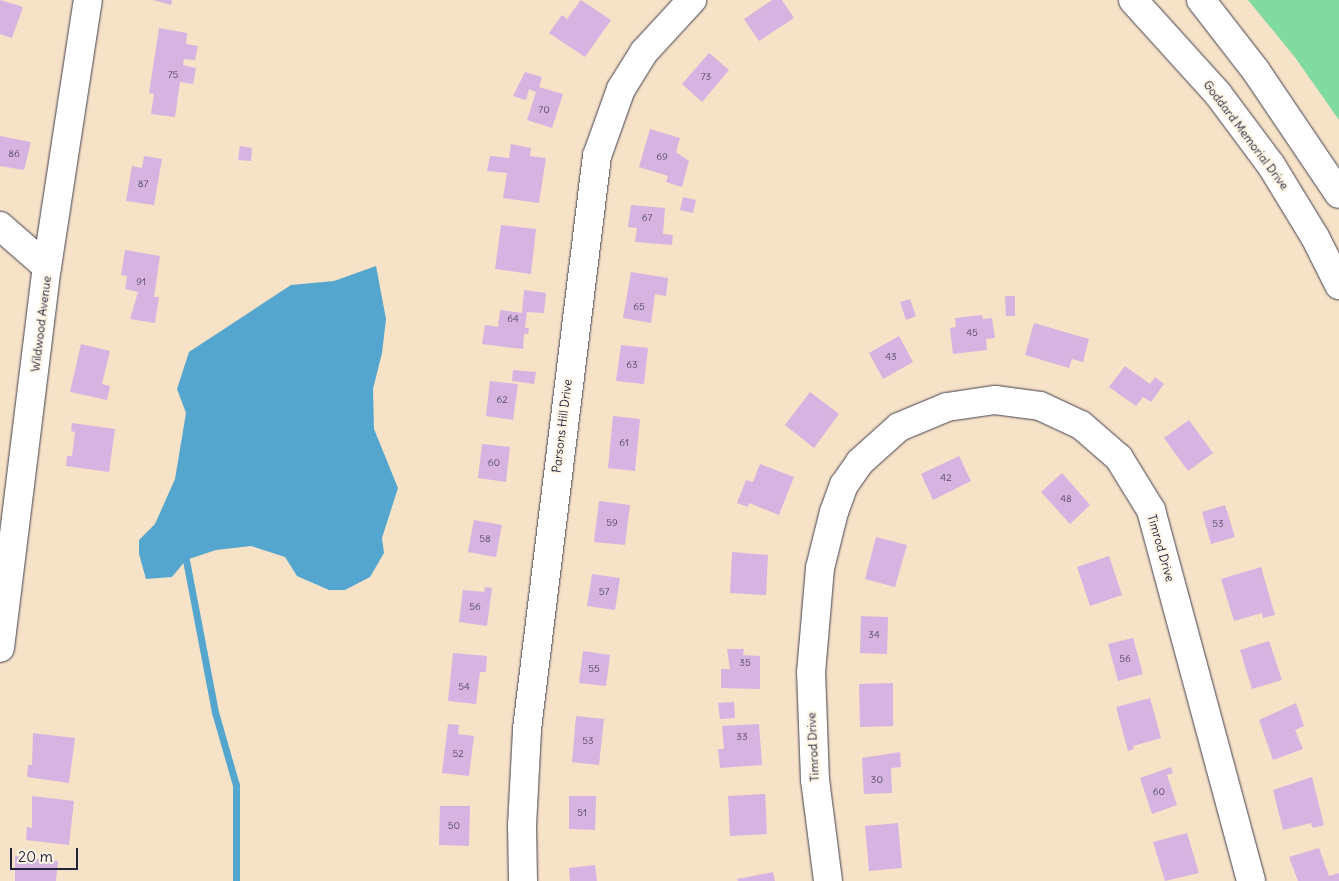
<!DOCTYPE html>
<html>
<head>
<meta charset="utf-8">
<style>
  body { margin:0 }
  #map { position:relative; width:1339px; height:881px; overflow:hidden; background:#f6e2c7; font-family:Delius,sans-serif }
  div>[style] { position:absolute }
  .green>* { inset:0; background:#81daa0 }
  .water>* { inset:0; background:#54a6cf }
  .stream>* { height:7px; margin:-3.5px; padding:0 3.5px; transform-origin:3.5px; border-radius:3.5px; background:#54a6cf }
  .building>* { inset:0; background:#d7b3e1 }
  .roads { filter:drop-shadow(0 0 1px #423f50) drop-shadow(0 0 1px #423f50) }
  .minor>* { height:28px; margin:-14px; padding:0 14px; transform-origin:14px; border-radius:14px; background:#fff }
  .major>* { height:28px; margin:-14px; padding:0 14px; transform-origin:14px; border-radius:14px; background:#fff }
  span { translate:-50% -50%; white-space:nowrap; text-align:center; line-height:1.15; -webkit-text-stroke:4.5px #fcf5e5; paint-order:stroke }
  .number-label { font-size:10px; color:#4f4664 }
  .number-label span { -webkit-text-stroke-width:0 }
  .street-label { font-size:12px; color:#22223b }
  .scale { position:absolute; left:10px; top:848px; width:68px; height:22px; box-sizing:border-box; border:2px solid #22223b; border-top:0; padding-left:6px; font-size:15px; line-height:18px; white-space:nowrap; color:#22223b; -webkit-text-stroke:4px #fcf5e5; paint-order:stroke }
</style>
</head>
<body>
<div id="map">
  <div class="green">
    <div style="clip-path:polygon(1248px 0,1339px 0,1339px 120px,1294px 56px)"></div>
  </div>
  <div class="water">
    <div style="clip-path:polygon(376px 266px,386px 319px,382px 353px,373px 389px,374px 429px,398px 488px,382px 538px,384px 553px,370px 577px,345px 590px,329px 590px,297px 576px,285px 557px,251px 546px,216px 550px,186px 560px,172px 577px,146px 579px,139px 554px,139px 540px,155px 524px,175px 479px,186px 413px,177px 389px,189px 352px,291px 285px,334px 281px)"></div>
  </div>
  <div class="stream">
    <div style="left:186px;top:560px;width:155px;rotate:79.2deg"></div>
    <div style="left:215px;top:712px;width:76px;rotate:74deg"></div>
    <div style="left:236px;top:785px;width:96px;rotate:90deg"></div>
  </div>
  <div class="building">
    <div style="clip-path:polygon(0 0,23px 7px,12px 38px,0 34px)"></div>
    <div style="clip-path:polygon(153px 0,172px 0,171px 5px)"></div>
    <div style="clip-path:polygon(581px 0,611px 20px,585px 57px,549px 33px,562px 15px,567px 19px)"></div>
    <div style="clip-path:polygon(772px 0,782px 0,794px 18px,759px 41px,744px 19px)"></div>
    <div style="clip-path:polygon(159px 28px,187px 33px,186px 44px,198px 46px,195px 60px,184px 59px,183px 65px,196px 68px,193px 84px,180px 82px,175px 117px,151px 114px,154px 94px,149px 93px)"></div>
    <div style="clip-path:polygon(709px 53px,729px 70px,702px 102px,682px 84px)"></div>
    <div style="clip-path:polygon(525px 72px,542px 77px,539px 87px,563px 94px,552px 128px,527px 120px,536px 92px,529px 89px,526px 100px,513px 96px)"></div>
    <div style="clip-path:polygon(650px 129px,680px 138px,676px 152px,689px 161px,682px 187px,666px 182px,668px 176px,639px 167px)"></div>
    <div style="clip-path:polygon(0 136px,31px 142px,24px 170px,0 166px)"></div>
    <div style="clip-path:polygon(511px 144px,531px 148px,530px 156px,546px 158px,539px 203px,503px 198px,507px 173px,487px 171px,490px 156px,509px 158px)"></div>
    <div style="clip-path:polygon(240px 146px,252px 148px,251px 161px,238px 160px)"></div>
    <div style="clip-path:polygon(144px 156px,162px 159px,154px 205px,126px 201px,132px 166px,142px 168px)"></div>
    <div style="clip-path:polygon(683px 197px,696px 200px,693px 213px,680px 210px)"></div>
    <div style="clip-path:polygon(631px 205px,665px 208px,663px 234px,673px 235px,672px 245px,635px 242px,637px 228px,628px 227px)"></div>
    <div style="clip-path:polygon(501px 225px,536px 229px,531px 274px,495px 269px)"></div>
    <div style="clip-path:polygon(125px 250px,160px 256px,154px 297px,159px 297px,155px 323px,130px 319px,138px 292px,125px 289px,127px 276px,121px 275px)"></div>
    <div style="clip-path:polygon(631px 272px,668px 278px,666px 296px,655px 294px,651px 323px,623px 318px)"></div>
    <div style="clip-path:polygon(524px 290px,546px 293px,544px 313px,527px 312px,525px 328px,529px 328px,528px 334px,524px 334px,523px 349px,482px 344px,485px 325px,498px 327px,500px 310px,522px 313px)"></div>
    <div style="clip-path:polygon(1005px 296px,1015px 296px,1015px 316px,1006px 316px)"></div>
    <div style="clip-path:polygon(910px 299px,916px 316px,906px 320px,900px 302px)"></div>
    <div style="clip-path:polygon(982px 315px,983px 319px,992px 318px,995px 338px,986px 339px,987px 350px,953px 354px,950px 328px,956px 327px,955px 318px)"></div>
    <div style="clip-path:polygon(1034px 323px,1089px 339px,1083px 362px,1072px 359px,1069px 368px,1025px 355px)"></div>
    <div style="clip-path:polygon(899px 336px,913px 362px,883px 379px,869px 353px)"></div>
    <div style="clip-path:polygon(81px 344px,110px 351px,102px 384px,110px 386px,107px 400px,70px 392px)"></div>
    <div style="clip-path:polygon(621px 345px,648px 348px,644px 384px,616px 381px)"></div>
    <div style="clip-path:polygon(1125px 366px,1150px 384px,1155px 377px,1164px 384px,1151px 402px,1143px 397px,1136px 406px,1109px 387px)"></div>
    <div style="clip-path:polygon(513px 370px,536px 372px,534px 384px,512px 381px)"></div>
    <div style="clip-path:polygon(490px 381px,518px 384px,513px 420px,486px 416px)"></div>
    <div style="clip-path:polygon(810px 392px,839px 414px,814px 448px,785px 425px)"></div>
    <div style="clip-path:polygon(613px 416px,640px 419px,635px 471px,608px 468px)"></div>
    <div style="clip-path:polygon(1189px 420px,1213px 453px,1188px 471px,1164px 438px)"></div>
    <div style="clip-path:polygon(72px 423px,115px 429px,109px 472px,66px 466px,67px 456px,72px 456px,75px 432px,71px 431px)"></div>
    <div style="clip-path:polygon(482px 444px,510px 447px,506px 482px,478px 478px)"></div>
    <div style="clip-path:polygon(959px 456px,971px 481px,933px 500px,921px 474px)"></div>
    <div style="clip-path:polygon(760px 464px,794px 477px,779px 515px,749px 503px,748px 507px,737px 503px,746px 480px,753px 482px)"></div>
    <div style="clip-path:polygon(1062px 473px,1090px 505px,1070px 524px,1041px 492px)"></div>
    <div style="clip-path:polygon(599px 501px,630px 505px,625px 545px,594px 542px)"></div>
    <div style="clip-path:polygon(1225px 505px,1235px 537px,1211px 544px,1202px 512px)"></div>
    <div style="clip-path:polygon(474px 520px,502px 525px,496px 557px,468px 552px)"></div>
    <div style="clip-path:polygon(876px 537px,907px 545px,895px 587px,865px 579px)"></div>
    <div style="clip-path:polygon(732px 552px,768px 555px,766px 595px,730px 593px)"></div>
    <div style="clip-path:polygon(1109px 556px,1122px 595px,1090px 606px,1077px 567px)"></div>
    <div style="clip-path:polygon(1261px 567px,1275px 615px,1263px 618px,1262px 613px,1234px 621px,1221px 579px)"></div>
    <div style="clip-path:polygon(592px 574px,620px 578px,615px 610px,587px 606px)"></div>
    <div style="clip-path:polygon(485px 587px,492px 588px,487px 626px,459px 622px,463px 590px,484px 592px)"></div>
    <div style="clip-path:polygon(861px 616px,888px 617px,887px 654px,860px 653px)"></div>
    <div style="clip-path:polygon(1133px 638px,1143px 674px,1118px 681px,1108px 644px)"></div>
    <div style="clip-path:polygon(1269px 641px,1282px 680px,1252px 689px,1240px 650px)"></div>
    <div style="clip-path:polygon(727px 649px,744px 649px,743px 655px,760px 656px,760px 689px,721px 688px,721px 669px,730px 669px)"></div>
    <div style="clip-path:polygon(583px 651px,610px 655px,606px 686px,579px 683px)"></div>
    <div style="clip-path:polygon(453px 653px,487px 656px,486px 672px,480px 672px,476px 704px,448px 701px)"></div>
    <div style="clip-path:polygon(893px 683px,893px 726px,860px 727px,859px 684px)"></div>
    <div style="clip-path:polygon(1150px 698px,1161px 738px,1133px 746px,1134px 749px,1128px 751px,1116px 707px)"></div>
    <div style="clip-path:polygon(734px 702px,735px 718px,720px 719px,718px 703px)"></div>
    <div style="clip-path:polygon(1296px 703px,1304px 726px,1295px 730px,1303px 749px,1273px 760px,1259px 720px)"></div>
    <div style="clip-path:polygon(576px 716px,604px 719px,599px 765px,572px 762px)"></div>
    <div style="clip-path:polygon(448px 724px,459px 725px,458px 734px,474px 736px,469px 776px,442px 773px)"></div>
    <div style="clip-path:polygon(759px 724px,762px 765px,720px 768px,718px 749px,724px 749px,722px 726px)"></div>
    <div style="clip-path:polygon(33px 733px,75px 738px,69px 783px,27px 777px,28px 765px,32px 765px)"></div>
    <div style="clip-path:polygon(900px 752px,901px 767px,891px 768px,892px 793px,864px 794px,862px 758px)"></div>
    <div style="clip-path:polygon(1171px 767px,1173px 773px,1167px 775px,1177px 805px,1152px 814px,1140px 778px)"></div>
    <div style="clip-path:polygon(1312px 777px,1324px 825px,1313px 828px,1311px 823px,1283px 830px,1273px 790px)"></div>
    <div style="clip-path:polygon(765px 794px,767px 834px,730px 836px,728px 796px)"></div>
    <div style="clip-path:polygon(32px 796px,74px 801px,69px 845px,26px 840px,27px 827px,32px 828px)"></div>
    <div style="clip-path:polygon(569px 796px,596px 796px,595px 830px,569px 829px)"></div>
    <div style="clip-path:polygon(440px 806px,470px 806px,469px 846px,439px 845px)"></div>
    <div style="clip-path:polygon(898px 823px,902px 868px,869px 871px,865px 826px)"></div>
    <div style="clip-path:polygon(1187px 833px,1199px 873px,1165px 881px,1153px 842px)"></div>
    <div style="clip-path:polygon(1319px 848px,1329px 876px,1339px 873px,1339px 881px,1298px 881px,1289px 857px)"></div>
    <div style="clip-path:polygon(15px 856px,58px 861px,56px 881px,15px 881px)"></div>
    <div style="clip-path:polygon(595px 865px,597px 881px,570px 881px,569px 868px)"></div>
    <div style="clip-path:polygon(773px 872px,775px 881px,738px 881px,737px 879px)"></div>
  </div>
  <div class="roads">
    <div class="minor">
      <div style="left:0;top:226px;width:62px;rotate:41.1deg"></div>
      <div style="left:0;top:648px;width:384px;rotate:-83deg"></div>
      <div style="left:47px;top:267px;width:270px;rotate:-81.3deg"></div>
      <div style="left:523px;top:881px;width:55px;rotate:-91deg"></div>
      <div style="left:522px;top:826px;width:97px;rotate:-87deg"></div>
      <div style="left:527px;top:729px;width:577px;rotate:-83.04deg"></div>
      <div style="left:597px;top:156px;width:71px;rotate:-70.3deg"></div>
      <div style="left:621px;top:89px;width:44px;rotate:-58.1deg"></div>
      <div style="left:644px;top:52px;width:71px;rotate:-47.3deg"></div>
      <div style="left:828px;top:881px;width:102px;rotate:-97.3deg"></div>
      <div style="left:815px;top:780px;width:107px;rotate:-92.1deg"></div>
      <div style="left:811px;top:673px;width:105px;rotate:-85.1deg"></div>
      <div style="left:820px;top:568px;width:58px;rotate:-76deg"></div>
      <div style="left:834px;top:512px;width:29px;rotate:-70deg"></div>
      <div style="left:844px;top:485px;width:28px;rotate:-55deg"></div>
      <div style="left:860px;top:462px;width:52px;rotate:-41.9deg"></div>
      <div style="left:899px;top:427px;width:52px;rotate:-22.6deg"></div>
      <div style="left:947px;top:407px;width:49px;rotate:-8.3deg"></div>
      <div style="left:995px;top:400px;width:45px;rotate:7.6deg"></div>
      <div style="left:1040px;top:406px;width:45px;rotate:24.9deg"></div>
      <div style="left:1081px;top:425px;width:50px;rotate:41deg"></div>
      <div style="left:1119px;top:458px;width:61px;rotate:58.4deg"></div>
      <div style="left:1151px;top:510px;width:384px;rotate:74.9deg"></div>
    </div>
    <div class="major">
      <div style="left:1133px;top:0;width:127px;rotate:47.9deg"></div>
      <div style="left:1218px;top:94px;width:89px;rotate:53.3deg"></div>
      <div style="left:1271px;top:165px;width:84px;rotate:58.6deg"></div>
      <div style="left:1315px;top:237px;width:54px;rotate:63.4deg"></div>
      <div style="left:1201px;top:0;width:90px;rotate:52.2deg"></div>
      <div style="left:1256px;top:71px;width:148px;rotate:56deg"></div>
    </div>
  </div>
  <div class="number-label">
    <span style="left:173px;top:75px">75</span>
    <span style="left:706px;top:77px">73</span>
    <span style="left:544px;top:110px">70</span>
    <span style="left:14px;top:154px">86</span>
    <span style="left:662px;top:157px">69</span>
    <span style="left:143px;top:184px">87</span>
    <span style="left:647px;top:218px">67</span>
    <span style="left:141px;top:282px">91</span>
    <span style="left:639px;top:307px">65</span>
    <span style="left:513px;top:319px">64</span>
    <span style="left:972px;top:333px">45</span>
    <span style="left:891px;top:357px">43</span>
    <span style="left:632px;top:365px">63</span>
    <span style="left:502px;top:400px">62</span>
    <span style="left:624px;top:443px">61</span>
    <span style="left:494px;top:463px">60</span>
    <span style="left:946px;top:478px">42</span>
    <span style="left:1066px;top:499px">48</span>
    <span style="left:612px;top:523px">59</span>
    <span style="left:1218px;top:524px">53</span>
    <span style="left:485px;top:539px">58</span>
    <span style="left:604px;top:592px">57</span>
    <span style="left:475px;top:607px">56</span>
    <span style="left:874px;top:635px">34</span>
    <span style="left:1125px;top:659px">56</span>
    <span style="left:745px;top:663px">35</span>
    <span style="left:594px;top:669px">55</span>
    <span style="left:464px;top:687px">54</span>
    <span style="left:742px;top:737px">33</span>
    <span style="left:588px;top:741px">53</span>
    <span style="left:458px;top:754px">52</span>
    <span style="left:877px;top:780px">30</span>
    <span style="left:1159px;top:792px">60</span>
    <span style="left:582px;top:813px">51</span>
    <span style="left:454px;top:826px">50</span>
  </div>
  <div class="street-label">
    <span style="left:1246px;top:135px;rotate:53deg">Goddard Memorial Drive</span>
    <span style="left:41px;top:324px;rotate:-83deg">Wildwood Avenue</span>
    <span style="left:562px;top:426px;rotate:-83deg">Parsons Hill Drive</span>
    <span style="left:1161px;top:548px;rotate:74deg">Timrod Drive</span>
    <span style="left:813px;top:747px;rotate:-93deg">Timrod Drive</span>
  </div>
  <div class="scale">20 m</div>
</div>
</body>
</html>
